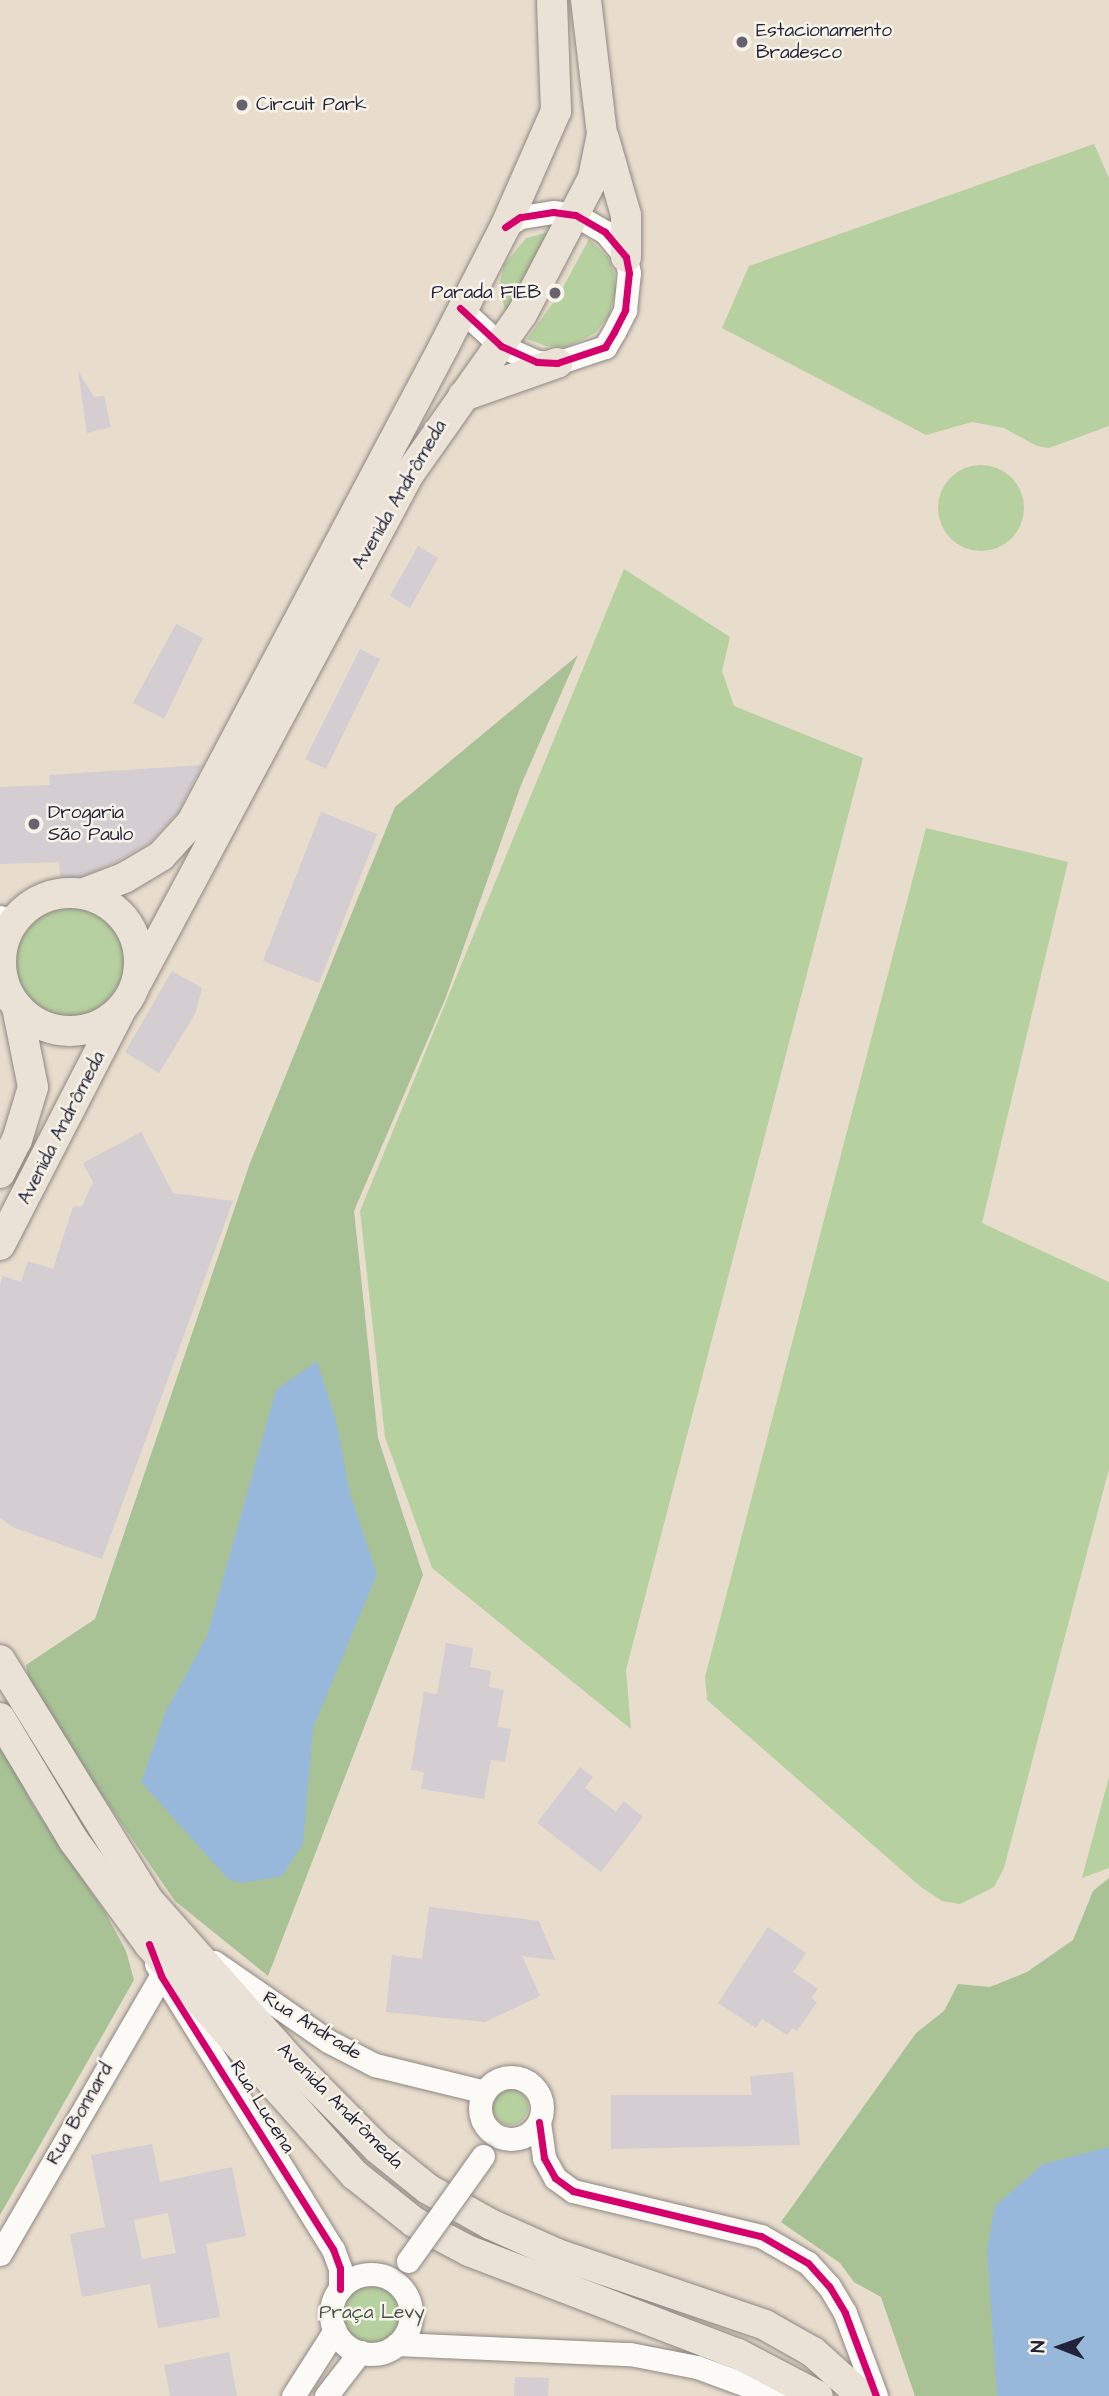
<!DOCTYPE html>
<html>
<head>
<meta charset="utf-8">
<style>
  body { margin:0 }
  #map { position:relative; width:1109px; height:2396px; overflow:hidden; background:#e8dccc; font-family:"Architects Daughter",sans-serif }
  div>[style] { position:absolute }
  .green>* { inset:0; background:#b7d09f }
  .round { border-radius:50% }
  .forest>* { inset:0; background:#a8c296 }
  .water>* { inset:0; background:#98b8db }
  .building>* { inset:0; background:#d4cdd1 }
  .roads { filter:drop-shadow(0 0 2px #8e8884) drop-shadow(0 0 2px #8e8884) }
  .minor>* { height:23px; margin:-11.5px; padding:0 11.5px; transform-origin:11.5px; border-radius:11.5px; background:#fcfaf7 }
  .minor>.ring { margin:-11.5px; padding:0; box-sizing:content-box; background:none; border:23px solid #fcfaf7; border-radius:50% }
  .major>* { height:30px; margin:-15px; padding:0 15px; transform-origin:15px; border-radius:15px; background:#ebe2d7 }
  .major>.ring { margin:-15px; padding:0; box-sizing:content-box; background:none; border:30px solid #ebe2d7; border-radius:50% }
  .bridges { filter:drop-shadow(0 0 2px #8e8884) drop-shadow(0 0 2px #8e8884) }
  .minor-bridge>* { height:23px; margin:-11.5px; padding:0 11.5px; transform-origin:11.5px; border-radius:11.5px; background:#fcfaf7 }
  .cycleway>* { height:7px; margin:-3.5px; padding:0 3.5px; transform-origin:3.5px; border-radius:3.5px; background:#d6006c }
  .dots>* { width:19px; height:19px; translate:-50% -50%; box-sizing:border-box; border:4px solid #f7f3e8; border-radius:50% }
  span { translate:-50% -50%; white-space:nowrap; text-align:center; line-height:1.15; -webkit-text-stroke:5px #f7f3e8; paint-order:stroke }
  .poi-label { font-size:19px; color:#22223b }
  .left { translate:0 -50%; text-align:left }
  .right { translate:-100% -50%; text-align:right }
  .street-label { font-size:19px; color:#22223b }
  .park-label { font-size:19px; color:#43544e }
  .north { position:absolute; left:1025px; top:2312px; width:70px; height:70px; -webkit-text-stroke:5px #f7f3e8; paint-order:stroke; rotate:271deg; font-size:19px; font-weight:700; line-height:28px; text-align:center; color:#22223b }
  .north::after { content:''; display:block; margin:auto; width:24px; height:32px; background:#22223b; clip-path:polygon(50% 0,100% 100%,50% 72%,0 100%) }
</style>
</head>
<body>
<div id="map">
  <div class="green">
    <div style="clip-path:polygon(1094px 144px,1109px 178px,1109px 426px,1049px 448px,1037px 446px,1004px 428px,972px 422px,926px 435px,722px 328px,749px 266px)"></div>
    <div style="clip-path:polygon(557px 230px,507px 318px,499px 286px,504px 265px,526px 238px)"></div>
    <div style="clip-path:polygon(589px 239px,608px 257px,614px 273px,616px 290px,609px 316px,594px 334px,566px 347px,546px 346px,527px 339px,560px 293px)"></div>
    <div class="round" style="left:938px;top:465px;width:86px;height:86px"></div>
    <div style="clip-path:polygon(624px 569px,730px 637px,722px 671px,734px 706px,863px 758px,626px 1670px,631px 1729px,432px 1568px,385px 1437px,360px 1211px)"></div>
    <div style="clip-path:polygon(926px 828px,1068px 862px,982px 1223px,1109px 1282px,1109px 1469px,1004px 1868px,994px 1887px,960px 1904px,942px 1901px,921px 1887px,707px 1700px,705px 1677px)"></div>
    <div class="round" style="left:8px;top:901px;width:120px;height:120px"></div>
    <div style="clip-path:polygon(1109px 1777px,1109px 1868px,1082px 1878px)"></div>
    <div class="round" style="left:492px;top:2089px;width:36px;height:36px"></div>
    <div class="round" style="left:342px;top:2283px;width:60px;height:60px"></div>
  </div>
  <div class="forest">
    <div style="clip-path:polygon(578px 655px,521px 785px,446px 997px,354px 1211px,378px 1438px,423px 1575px,268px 1976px,175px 1901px,31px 1693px,26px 1665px,95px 1619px,250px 1163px,395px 807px)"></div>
    <div style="clip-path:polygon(0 1740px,33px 1805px,105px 1912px,126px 1951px,134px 1980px,0 2215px)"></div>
    <div style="clip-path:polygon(1109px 1878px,1109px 2396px,915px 2396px,881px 2297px,854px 2282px,840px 2263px,781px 2222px,916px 2033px,944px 2011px,958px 1984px,990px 1987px,1027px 1972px,1073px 1940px,1093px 1891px)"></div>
  </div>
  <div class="water">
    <div style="clip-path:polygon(317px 1361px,336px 1420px,350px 1493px,377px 1574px,313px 1728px,303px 1844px,282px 1876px,242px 1883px,228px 1879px,141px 1782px,166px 1711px,207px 1636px,276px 1390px)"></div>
    <div style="clip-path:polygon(1109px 2147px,1109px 2396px,997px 2396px,987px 2250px,995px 2206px,1043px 2164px)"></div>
  </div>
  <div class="building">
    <div style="clip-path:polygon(78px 371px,94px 397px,104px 396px,111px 427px,87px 433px)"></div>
    <div style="clip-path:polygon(418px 546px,438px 558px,410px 608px,390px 596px)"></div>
    <div style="clip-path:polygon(176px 624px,203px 638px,164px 719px,133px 703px)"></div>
    <div style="clip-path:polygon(360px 649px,380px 659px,326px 769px,305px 759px)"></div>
    <div style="clip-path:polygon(202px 765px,178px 812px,150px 842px,116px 862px,70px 883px,61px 881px,59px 862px,0 864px,0 787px,50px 785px,49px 775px)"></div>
    <div style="clip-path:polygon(321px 812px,377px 834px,319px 983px,263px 961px)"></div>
    <div style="clip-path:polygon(172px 971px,202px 988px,195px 1014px,159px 1073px,125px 1052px)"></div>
    <div style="clip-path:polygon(141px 1132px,173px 1193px,233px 1201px,102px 1559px,15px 1528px,0 1518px,0 1285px,3px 1276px,21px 1282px,28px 1261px,53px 1269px,73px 1207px,82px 1206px,93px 1182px,83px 1163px)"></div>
    <div style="clip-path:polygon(446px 1643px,473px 1648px,470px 1667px,491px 1671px,489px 1687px,504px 1690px,497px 1727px,511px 1729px,505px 1762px,491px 1760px,484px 1799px,421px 1789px,424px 1772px,411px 1770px,424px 1692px,437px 1694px)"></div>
    <div style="clip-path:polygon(580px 1767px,593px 1777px,585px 1788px,616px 1812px,624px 1801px,643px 1817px,601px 1872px,537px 1823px)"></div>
    <div style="clip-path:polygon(429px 1907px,539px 1921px,555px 1960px,522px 1956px,540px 1996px,485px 2022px,386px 2012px,392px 1955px,422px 1959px)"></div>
    <div style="clip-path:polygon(768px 1927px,806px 1953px,793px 1972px,818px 1989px,811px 1998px,817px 2002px,797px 2031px,792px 2028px,787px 2035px,762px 2019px,756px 2028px,718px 2003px)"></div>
    <div style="clip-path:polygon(793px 2072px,800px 2145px,611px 2149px,611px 2095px,752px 2095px,750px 2076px)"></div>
    <div style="clip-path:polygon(evenodd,152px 2144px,160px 2182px,232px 2167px,246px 2236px,206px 2244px,220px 2317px,158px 2328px,150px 2284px,82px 2297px,70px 2234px,105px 2227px,91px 2155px,152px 2144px,168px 2213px,176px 2253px,142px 2259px,134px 2220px,168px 2213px)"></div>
    <div style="clip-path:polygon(229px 2352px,237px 2396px,170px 2396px,164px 2365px)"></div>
    <div style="clip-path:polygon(515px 2377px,549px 2378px,548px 2396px,514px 2396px)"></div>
  </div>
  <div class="roads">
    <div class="minor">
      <div style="left:460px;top:308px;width:56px;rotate:42.8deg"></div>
      <div style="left:501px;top:346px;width:39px;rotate:24deg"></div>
      <div style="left:537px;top:362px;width:20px;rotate:3deg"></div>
      <div style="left:557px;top:363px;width:51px;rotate:-18.4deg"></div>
      <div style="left:605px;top:347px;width:17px;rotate:-59deg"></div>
      <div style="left:614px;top:332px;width:25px;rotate:-63deg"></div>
      <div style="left:625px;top:310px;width:37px;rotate:-84deg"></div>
      <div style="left:629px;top:273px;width:16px;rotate:-101deg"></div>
      <div style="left:626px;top:257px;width:33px;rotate:-130deg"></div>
      <div style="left:605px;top:232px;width:34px;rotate:-150deg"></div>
      <div style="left:575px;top:215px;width:22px;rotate:-172deg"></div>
      <div style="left:553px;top:212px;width:33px;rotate:171deg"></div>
      <div style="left:520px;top:217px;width:18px;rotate:146deg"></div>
      <div style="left:0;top:917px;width:14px;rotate:17deg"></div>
      <div style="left:0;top:953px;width:1px"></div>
      <div style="left:214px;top:1962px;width:139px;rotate:34.7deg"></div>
      <div style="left:328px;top:2041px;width:53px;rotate:27.1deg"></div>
      <div style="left:375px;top:2065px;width:113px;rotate:13.8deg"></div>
      <div style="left:156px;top:1964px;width:335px;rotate:58.2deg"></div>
      <div style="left:333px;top:2249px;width:20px;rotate:70deg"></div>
      <div style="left:340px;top:2268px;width:21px;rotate:90deg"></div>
      <div class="ring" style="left:480px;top:2077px;width:39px;height:39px"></div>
      <div style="left:539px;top:2122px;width:36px;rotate:82deg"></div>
      <div style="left:544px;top:2158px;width:23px;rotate:61deg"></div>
      <div style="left:555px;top:2178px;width:22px;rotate:36deg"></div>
      <div style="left:573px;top:2191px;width:193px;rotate:13.5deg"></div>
      <div style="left:761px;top:2236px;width:54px;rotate:29.9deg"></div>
      <div style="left:808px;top:2263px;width:31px;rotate:48deg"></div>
      <div style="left:829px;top:2286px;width:31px;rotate:59deg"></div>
      <div style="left:845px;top:2313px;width:89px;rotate:69.5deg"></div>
      <div style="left:0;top:2254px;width:321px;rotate:-59.9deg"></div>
      <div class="ring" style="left:331px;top:2274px;width:57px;height:57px"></div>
      <div style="left:397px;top:2344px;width:233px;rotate:2.5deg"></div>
      <div style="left:630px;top:2354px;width:68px;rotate:11deg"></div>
      <div style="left:697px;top:2367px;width:84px;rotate:20.2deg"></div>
      <div style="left:293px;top:2396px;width:78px;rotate:-57.5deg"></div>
      <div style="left:326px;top:2396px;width:56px;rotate:-52.3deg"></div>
    </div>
    <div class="major">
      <div style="left:604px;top:138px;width:80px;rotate:74.1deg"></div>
      <div style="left:626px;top:215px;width:42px;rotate:90deg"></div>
      <div style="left:463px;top:396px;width:100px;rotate:-19.3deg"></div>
      <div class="ring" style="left:1px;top:893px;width:108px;height:108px"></div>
      <div style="left:84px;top:893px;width:43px;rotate:-20.6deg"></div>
      <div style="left:124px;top:878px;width:43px;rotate:-30.7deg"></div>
      <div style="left:161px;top:856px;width:46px;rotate:-47.6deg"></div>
      <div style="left:192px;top:822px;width:539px;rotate:-62.1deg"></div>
      <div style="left:444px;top:346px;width:134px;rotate:-62.9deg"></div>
      <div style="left:505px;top:227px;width:127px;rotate:-66.3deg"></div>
      <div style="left:556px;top:111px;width:111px;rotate:-92.1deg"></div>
      <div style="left:138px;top:980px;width:574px;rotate:-61.83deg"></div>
      <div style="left:409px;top:474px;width:196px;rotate:-54.8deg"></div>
      <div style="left:522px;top:314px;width:153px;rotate:-62.4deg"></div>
      <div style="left:593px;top:178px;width:45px;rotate:-78.4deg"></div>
      <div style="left:602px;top:134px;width:135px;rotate:-96.8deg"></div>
      <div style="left:0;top:1173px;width:37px;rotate:-63deg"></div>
      <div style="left:17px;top:1140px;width:55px;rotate:-73.2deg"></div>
      <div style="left:33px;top:1087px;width:82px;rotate:-101.3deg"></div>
      <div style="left:0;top:1245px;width:264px;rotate:-62.8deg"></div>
      <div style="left:0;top:1660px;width:283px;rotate:58.3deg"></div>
      <div style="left:149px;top:1901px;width:215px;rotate:48.4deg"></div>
      <div style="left:292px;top:2062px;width:121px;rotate:45.3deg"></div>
      <div style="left:377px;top:2148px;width:65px;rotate:38.8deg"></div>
      <div style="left:428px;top:2189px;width:71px;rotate:29.4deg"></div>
      <div style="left:490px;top:2224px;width:73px;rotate:24.1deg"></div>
      <div style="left:557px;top:2254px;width:220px;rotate:18.8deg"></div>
      <div style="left:765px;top:2325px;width:55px;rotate:29.4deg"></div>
      <div style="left:813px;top:2352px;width:66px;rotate:41.9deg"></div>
      <div style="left:0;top:1718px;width:144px;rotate:59deg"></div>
      <div style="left:74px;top:1841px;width:127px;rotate:53.9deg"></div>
      <div style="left:149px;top:1944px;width:310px;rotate:48.3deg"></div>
      <div style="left:355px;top:2175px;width:75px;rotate:38.5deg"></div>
      <div style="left:414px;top:2222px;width:62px;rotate:27.8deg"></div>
      <div style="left:469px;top:2251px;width:288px;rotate:21deg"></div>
      <div style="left:738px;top:2354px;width:90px;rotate:27.7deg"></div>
    </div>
  </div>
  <div class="bridges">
    <div class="minor-bridge">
      <div style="left:408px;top:2261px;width:129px;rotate:-54.5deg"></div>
    </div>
  </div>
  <div class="cycleway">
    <div style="left:460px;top:308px;width:56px;rotate:42.8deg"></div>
    <div style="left:501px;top:346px;width:39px;rotate:24deg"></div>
    <div style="left:537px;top:362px;width:20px;rotate:3deg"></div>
    <div style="left:557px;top:363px;width:51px;rotate:-18.4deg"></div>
    <div style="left:605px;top:347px;width:17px;rotate:-59deg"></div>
    <div style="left:614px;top:332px;width:25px;rotate:-63deg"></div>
    <div style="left:625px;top:310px;width:37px;rotate:-84deg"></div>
    <div style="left:629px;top:273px;width:16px;rotate:-101deg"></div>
    <div style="left:626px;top:257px;width:33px;rotate:-130deg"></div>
    <div style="left:605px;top:232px;width:34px;rotate:-150deg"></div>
    <div style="left:575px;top:215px;width:22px;rotate:-172deg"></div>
    <div style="left:553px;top:212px;width:33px;rotate:171deg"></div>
    <div style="left:520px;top:217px;width:18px;rotate:146deg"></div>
    <div style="left:149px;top:1944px;width:34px;rotate:69deg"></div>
    <div style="left:161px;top:1976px;width:323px;rotate:57.8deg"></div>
    <div style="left:333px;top:2249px;width:20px;rotate:70deg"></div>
    <div style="left:340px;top:2268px;width:21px;rotate:90deg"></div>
    <div style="left:539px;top:2122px;width:36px;rotate:82deg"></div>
    <div style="left:544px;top:2158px;width:23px;rotate:61deg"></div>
    <div style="left:555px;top:2178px;width:22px;rotate:36deg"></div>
    <div style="left:573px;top:2191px;width:193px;rotate:13.5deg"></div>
    <div style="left:761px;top:2236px;width:54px;rotate:29.9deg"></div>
    <div style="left:808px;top:2263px;width:31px;rotate:48deg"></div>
    <div style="left:829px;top:2286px;width:31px;rotate:59deg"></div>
    <div style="left:845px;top:2313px;width:89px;rotate:69.5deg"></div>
  </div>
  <div class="dots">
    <div style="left:742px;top:42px;background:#67636e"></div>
    <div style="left:242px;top:105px;background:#67636e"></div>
    <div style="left:555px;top:293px;background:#67636e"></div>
    <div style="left:34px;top:824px;background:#67636e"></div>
  </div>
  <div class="poi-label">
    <span class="left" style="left:756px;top:42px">Estacionamento<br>Bradesco</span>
    <span class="left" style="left:256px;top:105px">Circuit Park</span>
    <span class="right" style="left:541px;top:293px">Parada FIEB</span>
    <span class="left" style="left:48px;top:824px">Drogaria<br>São Paulo</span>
  </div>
  <div class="street-label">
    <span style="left:400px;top:495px;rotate:-60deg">Avenida Andrômeda</span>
    <span style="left:62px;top:1128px;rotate:-63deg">Avenida Andrômeda</span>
    <span style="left:312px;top:2026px;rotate:32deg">Rua Andrade</span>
    <span style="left:340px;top:2106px;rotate:45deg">Avenida Andrômeda</span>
    <span style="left:262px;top:2107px;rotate:58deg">Rua Lucena</span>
    <span style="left:80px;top:2114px;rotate:-60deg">Rua Bonnard</span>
  </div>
  <div class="park-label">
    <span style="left:372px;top:2313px">Praça Levy</span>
  </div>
  <div class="north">N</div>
</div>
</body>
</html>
